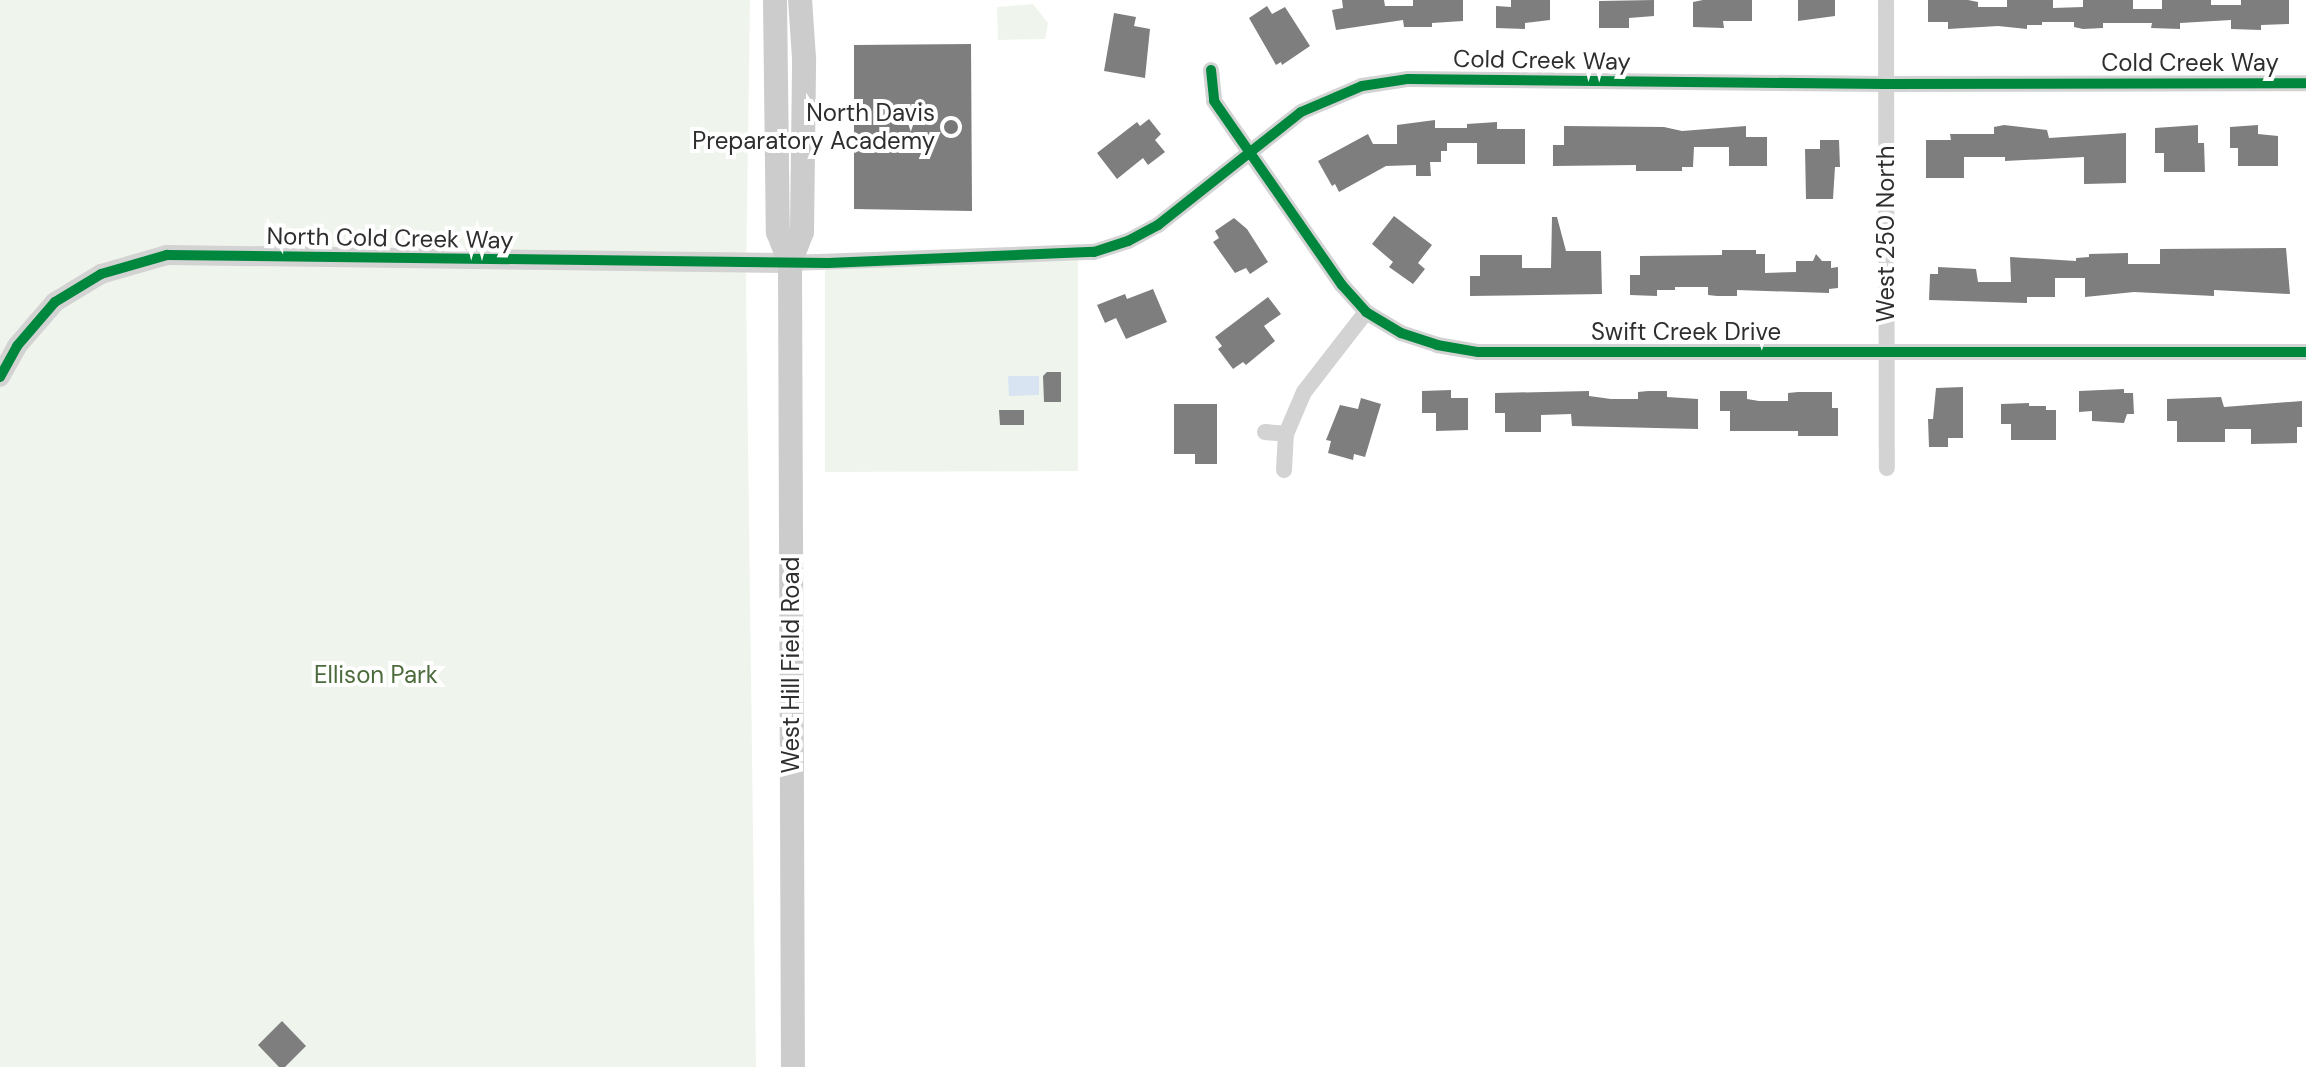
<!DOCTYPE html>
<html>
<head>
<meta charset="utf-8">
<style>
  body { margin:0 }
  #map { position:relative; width:2306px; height:1067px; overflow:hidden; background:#fff; font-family:"DM Sans",sans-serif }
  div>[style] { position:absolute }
  .green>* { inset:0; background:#eff5ec }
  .water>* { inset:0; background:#d8e4f2 }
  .building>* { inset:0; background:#7e7e7e }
  .minor>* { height:16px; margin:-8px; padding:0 8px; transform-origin:8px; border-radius:8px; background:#d3d3d3 }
  .tertiary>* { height:20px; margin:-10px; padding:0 10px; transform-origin:10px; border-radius:10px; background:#d3d3d3 }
  .secondary>* { height:24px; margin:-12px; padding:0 12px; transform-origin:12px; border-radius:12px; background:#ccc }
  .cycleway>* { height:10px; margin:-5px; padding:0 5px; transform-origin:5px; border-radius:5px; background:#00873e }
  .dots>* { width:22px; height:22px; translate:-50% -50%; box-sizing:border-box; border:4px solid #fff; border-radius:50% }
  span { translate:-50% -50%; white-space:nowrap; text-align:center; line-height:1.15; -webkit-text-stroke:8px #fff; paint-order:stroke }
  .street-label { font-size:24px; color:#2e2e2e }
  .poi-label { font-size:24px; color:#2e2e2e }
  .right { translate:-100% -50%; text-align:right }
  .park-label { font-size:24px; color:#4c6a3b }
</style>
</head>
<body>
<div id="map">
  <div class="green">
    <div style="clip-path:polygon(0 0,750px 0,746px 283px,756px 1067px,0 1067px)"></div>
    <div style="clip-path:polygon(1033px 4px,1048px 23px,1045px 39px,998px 40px,997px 7px)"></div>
    <div style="clip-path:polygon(1078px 254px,1078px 471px,825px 472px,825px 263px)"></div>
  </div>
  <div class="water">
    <div style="clip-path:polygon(1008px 376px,1039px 376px,1039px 395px,1009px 396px)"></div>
  </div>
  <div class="building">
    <div style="clip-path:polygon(1342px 0,1384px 0,1385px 6px,1413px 6px,1413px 0,1463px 0,1463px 21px,1432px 23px,1432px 27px,1404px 27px,1403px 20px,1336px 30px,1332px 10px,1343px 8px)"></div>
    <div style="clip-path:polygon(1511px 0,1550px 0,1550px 20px,1525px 23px,1525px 29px,1496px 28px,1496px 6px,1511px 7px)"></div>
    <div style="clip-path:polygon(1654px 0,1654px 16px,1629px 18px,1629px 28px,1599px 28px,1599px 1px)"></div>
    <div style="clip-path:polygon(1703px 0,1752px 0,1752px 21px,1723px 21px,1724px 28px,1693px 27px,1693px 2px)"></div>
    <div style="clip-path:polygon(1798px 0,1835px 0,1835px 16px,1798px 21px)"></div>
    <div style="clip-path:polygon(1928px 0,1968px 0,1978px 2px,1978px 7px,2007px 7px,2007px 0,2053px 0,2053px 8px,2083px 7px,2083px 0,2133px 0,2133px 9px,2162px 9px,2162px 0,2211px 0,2211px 5px,2241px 5px,2241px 0,2289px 0,2289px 24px,2261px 25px,2261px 30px,2231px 29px,2231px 20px,2180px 23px,2180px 29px,2151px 28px,2152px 23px,2103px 23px,2103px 28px,2083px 29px,2074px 27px,2074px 22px,2042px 22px,2042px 25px,2027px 25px,2027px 29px,1998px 26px,1948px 29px,1948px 22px,1928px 22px)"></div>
    <div style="clip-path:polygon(1267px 6px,1272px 14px,1285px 7px,1310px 46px,1282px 65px,1281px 62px,1276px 65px,1249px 18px)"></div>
    <div style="clip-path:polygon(1114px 13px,1136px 17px,1134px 26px,1150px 29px,1145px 78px,1104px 71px)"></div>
    <div style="clip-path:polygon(971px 44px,972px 211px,854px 209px,854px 45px)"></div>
    <div style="clip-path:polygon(1149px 119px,1161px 134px,1155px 140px,1165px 152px,1148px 165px,1143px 158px,1117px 179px,1097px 153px,1137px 122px,1140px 126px)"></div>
    <div style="clip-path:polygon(1435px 120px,1435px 128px,1467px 128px,1467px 124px,1497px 122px,1497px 129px,1525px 129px,1525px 164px,1477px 164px,1477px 143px,1447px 143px,1447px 151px,1441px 151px,1441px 162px,1430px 162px,1431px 176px,1416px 176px,1416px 165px,1386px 166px,1339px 192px,1335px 184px,1332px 186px,1318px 161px,1368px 134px,1373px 144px,1397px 144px,1397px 125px)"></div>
    <div style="clip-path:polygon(2004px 125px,2047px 130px,2049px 138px,2126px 133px,2126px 183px,2084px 184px,2084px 157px,2005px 161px,2005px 157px,1964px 157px,1964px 178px,1926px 178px,1926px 140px,1951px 140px,1950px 134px,1994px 134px,1994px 127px)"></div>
    <div style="clip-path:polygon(2198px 125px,2198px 143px,2204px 143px,2205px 172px,2164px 172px,2164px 153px,2155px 153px,2155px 128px)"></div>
    <div style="clip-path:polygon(2258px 125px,2258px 134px,2278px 136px,2278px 166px,2238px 166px,2238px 148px,2230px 148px,2230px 127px)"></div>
    <div style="clip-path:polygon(1564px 126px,1664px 127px,1682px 131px,1746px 126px,1746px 137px,1767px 137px,1767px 166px,1729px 166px,1729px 147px,1694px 147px,1693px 167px,1682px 167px,1682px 171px,1636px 171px,1636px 165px,1553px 166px,1553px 145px,1564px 145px)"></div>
    <div style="clip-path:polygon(1820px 140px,1839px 140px,1840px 167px,1835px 167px,1833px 199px,1806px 199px,1805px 149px,1820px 149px)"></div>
    <div style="clip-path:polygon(1394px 216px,1432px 245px,1418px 263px,1425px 269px,1413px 284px,1389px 267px,1393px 262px,1372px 244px)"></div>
    <div style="clip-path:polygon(1552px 217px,1557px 217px,1566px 251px,1601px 251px,1602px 294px,1470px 296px,1470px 276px,1480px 276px,1480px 255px,1522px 255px,1522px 268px,1551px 268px)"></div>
    <div style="clip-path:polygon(1234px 218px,1247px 229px,1268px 262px,1250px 274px,1246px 268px,1235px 273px,1213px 242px,1219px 238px,1215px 231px)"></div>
    <div style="clip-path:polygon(2286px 248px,2290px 294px,2214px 290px,2214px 296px,2134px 292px,2085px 297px,2085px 278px,2055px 278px,2055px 297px,2027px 297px,2027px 303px,1929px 300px,1930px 274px,1938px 274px,1938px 267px,1976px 269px,1978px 282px,2011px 282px,2010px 257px,2076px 261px,2076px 258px,2089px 257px,2089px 254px,2128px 253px,2128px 264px,2160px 264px,2160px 249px)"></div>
    <div style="clip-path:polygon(1722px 250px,1756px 250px,1756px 254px,1765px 254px,1765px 273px,1796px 272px,1796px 261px,1813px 261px,1816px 254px,1822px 261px,1831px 261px,1831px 268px,1838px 267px,1838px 288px,1829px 289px,1829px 293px,1737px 290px,1737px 296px,1717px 296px,1708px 295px,1708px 287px,1675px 287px,1675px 290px,1657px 290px,1657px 296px,1630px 295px,1630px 275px,1640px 275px,1640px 256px,1722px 255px)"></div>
    <div style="clip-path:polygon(1153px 289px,1167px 322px,1126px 339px,1116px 318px,1105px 323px,1097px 305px,1125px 294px,1127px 299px)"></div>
    <div style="clip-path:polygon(1268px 297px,1281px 314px,1264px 326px,1275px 341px,1246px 365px,1243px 362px,1233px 369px,1218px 349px,1222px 346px,1215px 337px)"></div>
    <div style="clip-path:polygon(1047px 372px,1061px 372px,1061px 402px,1044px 402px,1043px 376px)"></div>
    <div style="clip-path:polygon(1963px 387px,1963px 438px,1948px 438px,1948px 447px,1929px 447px,1928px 419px,1933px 419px,1936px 388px)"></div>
    <div style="clip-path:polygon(2124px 389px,2124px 393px,2133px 393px,2134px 414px,2127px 414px,2124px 423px,2092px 421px,2092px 411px,2079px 412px,2079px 391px)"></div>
    <div style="clip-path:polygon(1451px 390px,1451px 398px,1468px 398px,1468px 430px,1436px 431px,1436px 413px,1422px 413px,1422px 391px)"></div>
    <div style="clip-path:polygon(1589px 391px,1589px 396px,1611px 399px,1638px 399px,1638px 392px,1648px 391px,1667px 391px,1667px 397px,1698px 399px,1698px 429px,1572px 426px,1571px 414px,1541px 415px,1541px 432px,1505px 432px,1505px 413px,1495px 413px,1495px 393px)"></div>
    <div style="clip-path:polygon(1720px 391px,1747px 391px,1747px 399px,1759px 401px,1788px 401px,1788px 393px,1798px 392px,1832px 392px,1832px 408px,1838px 408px,1838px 436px,1798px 436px,1798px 431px,1730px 431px,1730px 411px,1720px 411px)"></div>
    <div style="clip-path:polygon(2221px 397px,2224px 407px,2302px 401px,2302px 427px,2297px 427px,2297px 443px,2251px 444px,2251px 429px,2225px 429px,2225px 442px,2177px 442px,2177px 421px,2167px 421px,2167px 399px)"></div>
    <div style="clip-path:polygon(1361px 398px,1381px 404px,1365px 457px,1354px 454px,1353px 460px,1328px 453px,1331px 441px,1326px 440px,1340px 405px,1358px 409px)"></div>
    <div style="clip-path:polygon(2029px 403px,2029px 406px,2046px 406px,2046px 410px,2056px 410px,2056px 440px,2011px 440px,2011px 424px,2001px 424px,2001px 404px)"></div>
    <div style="clip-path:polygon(1174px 404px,1217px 404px,1217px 464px,1195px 464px,1195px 454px,1174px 454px)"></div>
    <div style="clip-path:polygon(999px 410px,1024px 410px,1024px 425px,1000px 425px)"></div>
    <div style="clip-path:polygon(282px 1021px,306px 1046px,285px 1067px,279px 1067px,258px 1045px)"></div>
  </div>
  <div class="minor">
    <div style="left:1886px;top:0;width:468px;rotate:89.9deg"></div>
    <div style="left:1211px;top:70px;width:31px;rotate:84deg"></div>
    <div style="left:1214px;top:101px;width:224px;rotate:55.2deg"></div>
    <div style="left:1342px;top:285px;width:36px;rotate:48deg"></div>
    <div style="left:1366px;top:312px;width:41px;rotate:31deg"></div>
    <div style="left:1401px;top:333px;width:38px;rotate:18deg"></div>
    <div style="left:1437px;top:345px;width:42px;rotate:9.7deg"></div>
    <div style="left:1478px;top:352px;width:828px"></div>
    <div style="left:790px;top:263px;width:304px;rotate:-2.1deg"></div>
    <div style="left:1094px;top:252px;width:36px;rotate:-18deg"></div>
    <div style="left:1128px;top:241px;width:34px;rotate:-28deg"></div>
    <div style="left:1158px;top:225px;width:182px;rotate:-38.3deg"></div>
    <div style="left:1301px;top:112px;width:66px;rotate:-23.1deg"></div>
    <div style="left:1362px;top:86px;width:47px;rotate:-8.7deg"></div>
    <div style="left:1408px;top:79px;width:478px;rotate:0.6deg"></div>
    <div style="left:1886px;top:84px;width:420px;rotate:-0.1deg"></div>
    <div style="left:1265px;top:432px;width:21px;rotate:5deg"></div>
    <div style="left:1284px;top:470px;width:36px;rotate:-87deg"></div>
    <div style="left:1286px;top:434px;width:46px;rotate:-66.8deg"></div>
    <div style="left:1304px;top:392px;width:101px;rotate:-52.2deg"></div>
  </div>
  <div class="tertiary">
    <div style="left:0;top:377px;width:35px;rotate:-61deg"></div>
    <div style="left:17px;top:346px;width:58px;rotate:-49.2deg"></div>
    <div style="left:55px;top:302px;width:54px;rotate:-31.3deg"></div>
    <div style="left:101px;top:274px;width:69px;rotate:-16.1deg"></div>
    <div style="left:167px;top:255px;width:623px;rotate:0.74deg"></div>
  </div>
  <div class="secondary">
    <div style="left:775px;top:0;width:232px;rotate:89.3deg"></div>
    <div style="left:778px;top:232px;width:33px;rotate:69deg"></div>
    <div style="left:790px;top:263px;width:804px;rotate:89.79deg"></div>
    <div style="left:790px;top:263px;width:33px;rotate:-69deg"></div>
    <div style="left:802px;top:232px;width:174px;rotate:-89.3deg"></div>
    <div style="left:804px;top:58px;width:58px;rotate:-93.9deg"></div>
  </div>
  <div class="cycleway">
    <div style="left:1211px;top:70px;width:31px;rotate:84deg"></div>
    <div style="left:1214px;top:101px;width:224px;rotate:55.2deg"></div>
    <div style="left:1342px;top:285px;width:36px;rotate:48deg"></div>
    <div style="left:1366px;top:312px;width:41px;rotate:31deg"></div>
    <div style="left:1401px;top:333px;width:38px;rotate:18deg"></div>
    <div style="left:1437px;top:345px;width:42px;rotate:9.7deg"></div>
    <div style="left:1478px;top:352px;width:828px"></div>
    <div style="left:0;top:377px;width:35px;rotate:-61deg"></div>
    <div style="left:17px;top:346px;width:58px;rotate:-49.2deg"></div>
    <div style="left:55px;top:302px;width:54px;rotate:-31.3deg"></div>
    <div style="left:101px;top:274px;width:69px;rotate:-16.1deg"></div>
    <div style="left:167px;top:255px;width:661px;rotate:0.69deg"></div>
    <div style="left:828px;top:263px;width:266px;rotate:-2.4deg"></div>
    <div style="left:1094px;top:252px;width:36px;rotate:-18deg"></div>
    <div style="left:1128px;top:241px;width:34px;rotate:-28deg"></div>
    <div style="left:1158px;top:225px;width:182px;rotate:-38.3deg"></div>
    <div style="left:1301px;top:112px;width:66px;rotate:-23.1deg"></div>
    <div style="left:1362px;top:86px;width:47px;rotate:-8.7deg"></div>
    <div style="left:1408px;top:79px;width:478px;rotate:0.6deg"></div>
    <div style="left:1886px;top:84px;width:420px;rotate:-0.1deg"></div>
  </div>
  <div class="dots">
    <div style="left:951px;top:127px;background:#777"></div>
  </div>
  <div class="street-label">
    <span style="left:1542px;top:60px;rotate:1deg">Cold Creek Way</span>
    <span style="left:2190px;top:63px">Cold Creek Way</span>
    <span style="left:1886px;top:234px;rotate:-90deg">West 250 North</span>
    <span style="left:390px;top:238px;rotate:1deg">North Cold Creek Way</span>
    <span style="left:1686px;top:332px">Swift Creek Drive</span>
    <span style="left:791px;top:665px;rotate:-90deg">West Hill Field Road</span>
  </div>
  <div class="poi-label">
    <span class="right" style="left:935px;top:127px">North Davis<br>Preparatory Academy</span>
  </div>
  <div class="park-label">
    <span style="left:376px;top:675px">Ellison Park</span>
  </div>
</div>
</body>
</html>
